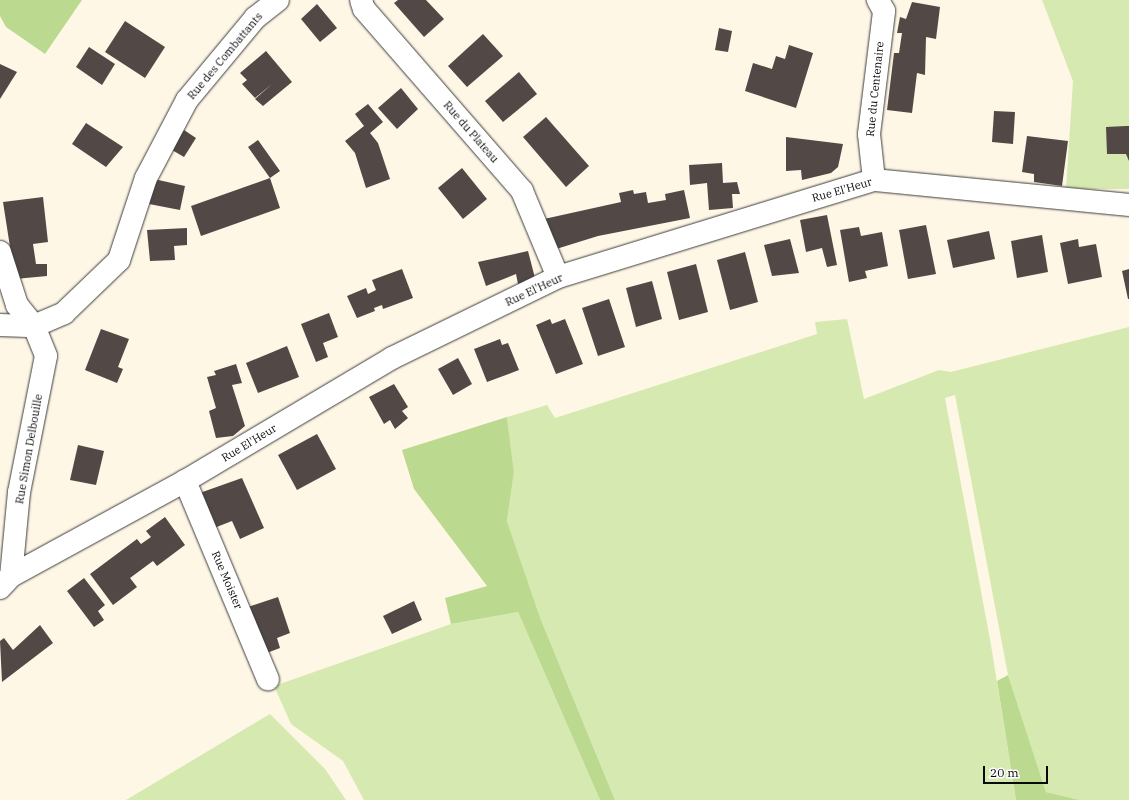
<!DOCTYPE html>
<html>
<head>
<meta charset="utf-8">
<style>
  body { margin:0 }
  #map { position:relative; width:1129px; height:800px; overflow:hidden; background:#fff7e6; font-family:"IBM Plex Serif",serif }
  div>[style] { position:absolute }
  .green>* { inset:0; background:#d6e9b0 }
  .forest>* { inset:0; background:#bbda8f }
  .building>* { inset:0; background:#524946 }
  .roads { filter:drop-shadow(0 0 1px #3c3c3c) drop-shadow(0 0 1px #3c3c3c) }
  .minor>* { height:22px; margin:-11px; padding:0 11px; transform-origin:11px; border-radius:11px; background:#fff }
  span { translate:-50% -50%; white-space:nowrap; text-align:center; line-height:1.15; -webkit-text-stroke:4px #fff; paint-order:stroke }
  .street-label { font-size:11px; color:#090909 }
  .scale { position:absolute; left:983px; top:766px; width:65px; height:18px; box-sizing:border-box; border:2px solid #090909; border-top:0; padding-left:5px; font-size:12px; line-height:14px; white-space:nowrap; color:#090909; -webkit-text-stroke:3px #fff; paint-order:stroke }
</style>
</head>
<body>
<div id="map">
  <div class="green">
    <div style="clip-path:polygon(1042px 0,1129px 0,1129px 189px,1066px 189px,1073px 81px)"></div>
    <div style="clip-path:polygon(847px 319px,864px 399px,939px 370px,951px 372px,1129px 327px,1129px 800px,1080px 800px,1046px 792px,1008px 675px,955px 395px,945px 398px,991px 645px,1016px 800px,615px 800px,541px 620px,507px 521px,514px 472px,507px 417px,547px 405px,555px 418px,817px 334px,815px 322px)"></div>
    <div style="clip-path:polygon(518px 612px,600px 800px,364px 800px,343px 761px,291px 724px,274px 686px,451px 624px)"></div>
    <div style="clip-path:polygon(270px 714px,325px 769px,346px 800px,126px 800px)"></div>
  </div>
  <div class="forest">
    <div style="clip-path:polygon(0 0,82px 0,45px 54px,6px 27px,0 16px)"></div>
    <div style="clip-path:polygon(507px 417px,514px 472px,507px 521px,541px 620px,615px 800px,600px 800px,518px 612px,451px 624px,445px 598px,487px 586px,414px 489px,402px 450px)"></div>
    <div style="clip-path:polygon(1008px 675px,1046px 792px,1080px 800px,1016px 800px,997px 681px)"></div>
  </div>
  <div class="building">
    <div style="clip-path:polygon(398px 0,426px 0,444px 19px,424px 37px,394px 3px)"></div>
    <div style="clip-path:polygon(912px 2px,940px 7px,936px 39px,926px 37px,925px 75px,917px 73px,912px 113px,887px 110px,894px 53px,899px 53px,902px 33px,897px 33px,900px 17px,906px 19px)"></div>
    <div style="clip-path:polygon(317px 4px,337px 28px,320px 42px,301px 19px)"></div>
    <div style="clip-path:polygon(125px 21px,165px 47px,145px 78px,105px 52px)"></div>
    <div style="clip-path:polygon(719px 28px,732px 31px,728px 52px,715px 50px)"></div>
    <div style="clip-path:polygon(483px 34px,503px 56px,467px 87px,448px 66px)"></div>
    <div style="clip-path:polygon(789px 45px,813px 53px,796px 108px,745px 91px,753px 63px,772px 69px,776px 56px,785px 59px)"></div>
    <div style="clip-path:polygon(89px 47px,115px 64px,102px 85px,76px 67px)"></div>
    <div style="clip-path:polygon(266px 51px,292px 82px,263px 106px,255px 99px,272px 84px,255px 98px,242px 84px,247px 80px,240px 73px)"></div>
    <div style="clip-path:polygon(0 64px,17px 72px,0 99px)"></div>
    <div style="clip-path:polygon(519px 72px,537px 94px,503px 122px,485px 101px)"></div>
    <div style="clip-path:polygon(401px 88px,418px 109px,397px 129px,378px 108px)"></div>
    <div style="clip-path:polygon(368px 104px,383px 122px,370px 133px,378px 143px,390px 179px,366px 188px,355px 153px,345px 141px,364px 126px,355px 114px)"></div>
    <div style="clip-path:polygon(994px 111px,1015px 112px,1013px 144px,992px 142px)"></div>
    <div style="clip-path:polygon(546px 117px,589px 166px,566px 187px,523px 137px)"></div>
    <div style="clip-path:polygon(86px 123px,123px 147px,106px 167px,72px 144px)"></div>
    <div style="clip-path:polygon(1126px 126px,1129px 126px,1129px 161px,1126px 154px,1107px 154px,1106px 127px)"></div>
    <div style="clip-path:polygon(184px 130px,196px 138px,184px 157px,172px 150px)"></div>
    <div style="clip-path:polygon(1027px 136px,1068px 141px,1062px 186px,1034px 182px,1034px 174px,1022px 172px)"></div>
    <div style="clip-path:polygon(786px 137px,843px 144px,838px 167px,831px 173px,802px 180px,801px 170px,786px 171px)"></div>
    <div style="clip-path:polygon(258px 140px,280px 171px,270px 178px,280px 208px,201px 236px,191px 206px,270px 178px,248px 147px)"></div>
    <div style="clip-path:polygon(722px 163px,723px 183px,737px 182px,740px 194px,732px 194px,733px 208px,709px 210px,707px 183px,690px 185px,689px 165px)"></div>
    <div style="clip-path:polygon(462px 168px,487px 199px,463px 219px,438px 188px)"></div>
    <div style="clip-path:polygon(154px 179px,185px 186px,180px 210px,149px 204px)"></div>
    <div style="clip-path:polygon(633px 190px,634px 194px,646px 192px,648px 203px,666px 200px,665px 194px,684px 190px,690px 218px,598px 236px,553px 250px,544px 219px,621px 202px,619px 193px)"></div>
    <div style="clip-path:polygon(43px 197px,48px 242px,33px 244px,36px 264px,47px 264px,47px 276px,15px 279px,3px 202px)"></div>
    <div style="clip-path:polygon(827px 215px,837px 265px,827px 267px,822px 248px,806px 252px,800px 220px)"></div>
    <div style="clip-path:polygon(926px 225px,936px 274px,908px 279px,899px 230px)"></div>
    <div style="clip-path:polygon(859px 227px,861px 236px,882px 232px,888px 266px,865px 271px,867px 278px,849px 282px,840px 230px)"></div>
    <div style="clip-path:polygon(187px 228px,187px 245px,174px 246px,175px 260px,150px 261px,147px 230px)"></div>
    <div style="clip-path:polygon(989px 231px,995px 259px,953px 268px,947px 240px)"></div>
    <div style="clip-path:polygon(1042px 235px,1048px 272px,1017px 278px,1011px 241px)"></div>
    <div style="clip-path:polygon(790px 239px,799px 273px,772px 276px,764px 245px)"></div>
    <div style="clip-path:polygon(1078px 239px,1079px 247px,1096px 244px,1102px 277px,1068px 284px,1060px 243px)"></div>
    <div style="clip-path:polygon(528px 251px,535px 278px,518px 284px,516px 274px,486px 286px,478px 262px)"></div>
    <div style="clip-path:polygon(745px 252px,758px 302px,730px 310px,717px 260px)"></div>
    <div style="clip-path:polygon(696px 264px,708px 312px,679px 320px,667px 272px)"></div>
    <div style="clip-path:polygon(402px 269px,413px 298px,383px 309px,382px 305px,374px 308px,375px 311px,357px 318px,347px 296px,366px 288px,368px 294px,376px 290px,372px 280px)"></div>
    <div style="clip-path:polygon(1129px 269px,1129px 299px,1128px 299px,1122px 271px)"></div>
    <div style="clip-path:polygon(652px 281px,662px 319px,636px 327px,626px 288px)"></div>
    <div style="clip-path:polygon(609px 299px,625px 347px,598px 356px,582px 308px)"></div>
    <div style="clip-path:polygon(329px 313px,338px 337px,323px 343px,328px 357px,316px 362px,301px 324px)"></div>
    <div style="clip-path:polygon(550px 319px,552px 324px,565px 319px,583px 364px,556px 374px,536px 325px)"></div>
    <div style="clip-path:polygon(101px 329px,129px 339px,118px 367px,123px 369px,117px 383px,85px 370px)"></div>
    <div style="clip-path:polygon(500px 339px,502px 345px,508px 343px,519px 370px,487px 382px,474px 349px)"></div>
    <div style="clip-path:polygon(287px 346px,299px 377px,258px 393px,246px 363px)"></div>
    <div style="clip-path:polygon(458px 358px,472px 384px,453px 395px,438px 369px)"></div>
    <div style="clip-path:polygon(236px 364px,242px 383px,232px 385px,245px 426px,233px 436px,216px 438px,209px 411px,216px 408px,207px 377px,216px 375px,214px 371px)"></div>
    <div style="clip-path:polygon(394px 384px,408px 407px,402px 411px,408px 418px,395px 429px,390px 420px,384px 424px,369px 397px)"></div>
    <div style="clip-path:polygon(317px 434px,336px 469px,297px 490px,278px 455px)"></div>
    <div style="clip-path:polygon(78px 445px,104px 451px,96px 485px,70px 480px)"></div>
    <div style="clip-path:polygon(242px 478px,264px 528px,240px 539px,232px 521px,209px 530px,194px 495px)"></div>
    <div style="clip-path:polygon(165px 517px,185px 545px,157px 566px,153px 561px,130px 578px,137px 587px,113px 605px,90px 574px,137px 539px,141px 544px,151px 537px,146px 531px)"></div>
    <div style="clip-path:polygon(84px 578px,105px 605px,98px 611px,104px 620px,94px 627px,67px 591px)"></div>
    <div style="clip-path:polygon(278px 597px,290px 633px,277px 638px,280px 648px,264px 654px,248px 607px)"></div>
    <div style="clip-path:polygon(414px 601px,422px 620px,392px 634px,383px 616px)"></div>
    <div style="clip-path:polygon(40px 625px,53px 643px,2px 682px,0 641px,4px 638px,13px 650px)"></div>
  </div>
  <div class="roads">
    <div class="minor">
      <div style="left:361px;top:0;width:9px;rotate:72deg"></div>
      <div style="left:364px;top:9px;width:241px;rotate:49deg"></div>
      <div style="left:522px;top:191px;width:93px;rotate:67.3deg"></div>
      <div style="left:874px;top:180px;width:46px;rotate:-96.2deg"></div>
      <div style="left:869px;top:134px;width:124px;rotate:-83deg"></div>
      <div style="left:884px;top:11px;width:13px;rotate:-119deg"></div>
      <div style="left:0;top:252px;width:56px;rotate:72.2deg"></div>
      <div style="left:17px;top:305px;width:27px;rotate:51deg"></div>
      <div style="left:34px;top:326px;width:32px;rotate:68deg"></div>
      <div style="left:46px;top:356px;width:139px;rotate:101.2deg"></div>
      <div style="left:19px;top:492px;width:84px;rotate:95.4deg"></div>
      <div style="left:0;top:325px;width:34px;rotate:2deg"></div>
      <div style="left:34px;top:326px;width:33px;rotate:-23deg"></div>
      <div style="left:64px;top:313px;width:76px;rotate:-43.9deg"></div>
      <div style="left:119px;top:260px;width:86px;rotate:-71.8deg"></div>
      <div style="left:146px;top:178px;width:88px;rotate:-62.3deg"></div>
      <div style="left:187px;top:100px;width:107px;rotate:-50.3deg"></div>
      <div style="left:255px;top:18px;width:29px;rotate:-38deg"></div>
      <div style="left:185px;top:481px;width:215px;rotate:67.3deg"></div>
      <div style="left:0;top:588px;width:16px;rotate:-47deg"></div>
      <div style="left:11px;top:576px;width:198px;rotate:-28.6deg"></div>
      <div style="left:185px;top:481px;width:241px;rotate:-30.7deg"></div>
      <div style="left:392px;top:358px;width:185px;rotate:-26deg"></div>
      <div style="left:558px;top:277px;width:331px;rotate:-17.1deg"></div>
      <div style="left:874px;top:180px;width:256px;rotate:5.6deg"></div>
    </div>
  </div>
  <div class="street-label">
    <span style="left:225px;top:56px;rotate:-50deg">Rue des Combattants</span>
    <span style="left:875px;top:89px;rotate:-84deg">Rue du Centenaire</span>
    <span style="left:471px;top:132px;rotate:49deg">Rue du Plateau</span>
    <span style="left:842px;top:190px;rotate:-16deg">Rue El'Heur</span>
    <span style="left:534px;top:290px;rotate:-25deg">Rue El'Heur</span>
    <span style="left:249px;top:443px;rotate:-31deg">Rue El'Heur</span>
    <span style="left:29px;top:449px;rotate:-80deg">Rue Simon Delbouille</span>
    <span style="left:227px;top:580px;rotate:67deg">Rue Moister</span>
  </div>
  <div class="scale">20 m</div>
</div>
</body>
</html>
